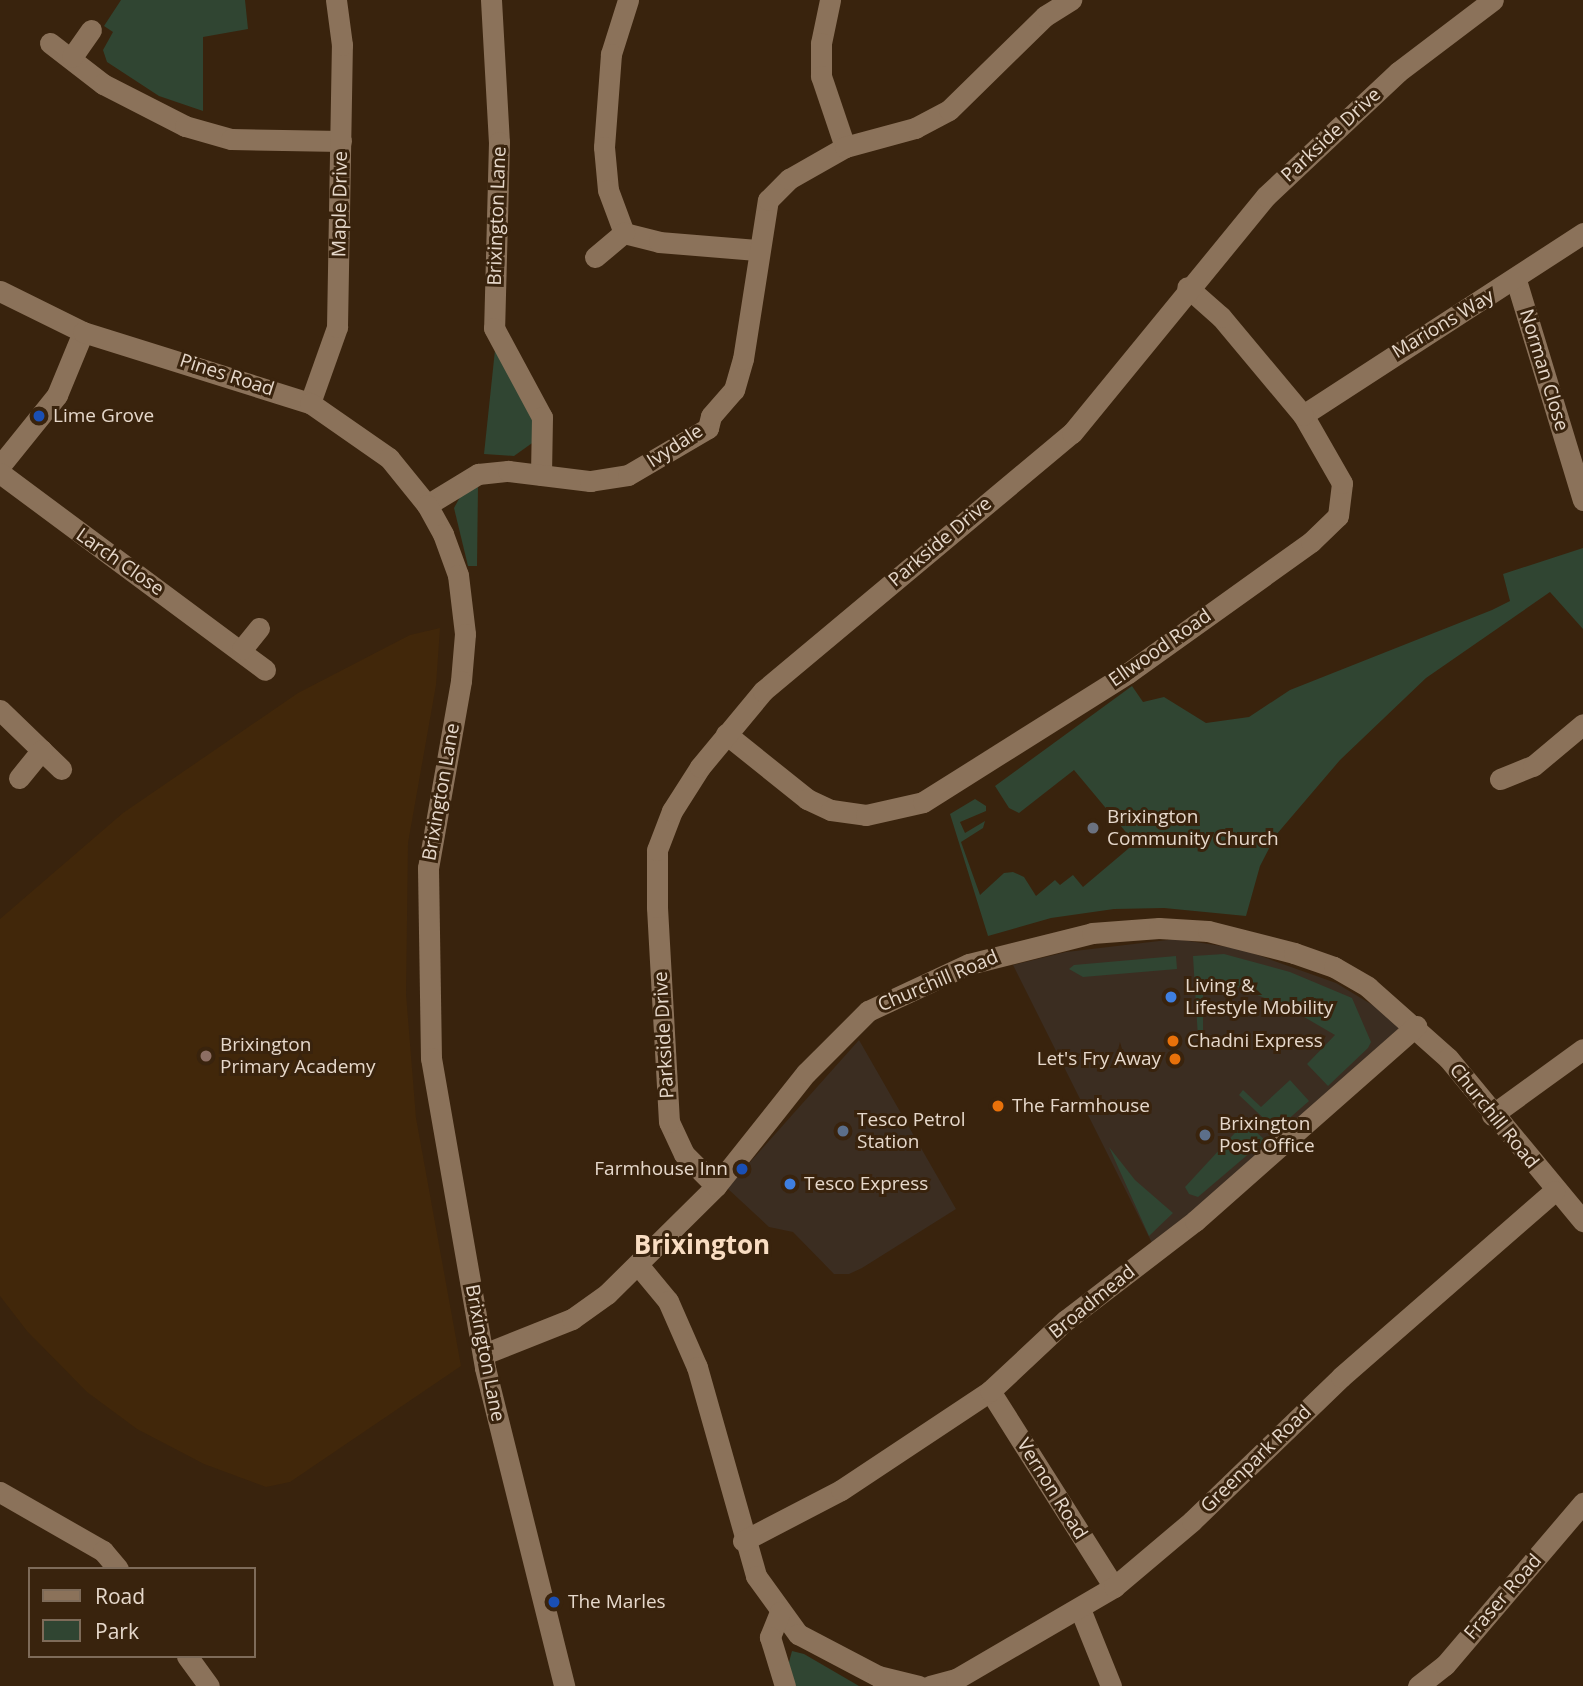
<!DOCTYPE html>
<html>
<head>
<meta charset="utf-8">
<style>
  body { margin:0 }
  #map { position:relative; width:1583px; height:1686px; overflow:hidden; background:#39230d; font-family:"Open Sans",sans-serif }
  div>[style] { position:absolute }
  .commercial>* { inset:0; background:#3b2d21 }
  .built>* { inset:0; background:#41270a }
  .green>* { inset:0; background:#304532 }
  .street>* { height:21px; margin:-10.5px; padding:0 10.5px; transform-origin:10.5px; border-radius:10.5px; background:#8b725a }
  .secondary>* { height:21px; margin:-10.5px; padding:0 10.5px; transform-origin:10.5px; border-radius:10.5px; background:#8b725a }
  .dots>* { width:19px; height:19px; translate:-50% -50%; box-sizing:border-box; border:4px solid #39230d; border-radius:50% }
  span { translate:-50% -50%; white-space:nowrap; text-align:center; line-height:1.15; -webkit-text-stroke:6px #39230d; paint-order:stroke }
  .street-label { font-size:19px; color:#e6d8cb }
  .poi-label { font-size:19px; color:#e6d8cb }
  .left { translate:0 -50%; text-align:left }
  .right { translate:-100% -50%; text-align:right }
  .district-label { font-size:26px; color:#f9ddc2; font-weight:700 }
  .legend { position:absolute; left:28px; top:1567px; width:228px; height:91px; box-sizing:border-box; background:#39230d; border:2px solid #7e6b59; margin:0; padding:9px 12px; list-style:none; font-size:21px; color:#e6d8cb }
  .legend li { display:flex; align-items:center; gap:14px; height:35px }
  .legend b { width:35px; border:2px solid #7e6b59 }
</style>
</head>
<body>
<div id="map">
  <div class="commercial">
    <div style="clip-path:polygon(1176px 939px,1241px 949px,1336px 983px,1404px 1024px,1154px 1247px,1013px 965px,1066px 952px)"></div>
    <div style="clip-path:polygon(859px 1040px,956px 1209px,862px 1268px,849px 1274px,834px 1274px,793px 1232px,769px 1227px,727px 1188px)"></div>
  </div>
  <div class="built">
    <div style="clip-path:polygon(440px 628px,436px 685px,408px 843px,406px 994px,416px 1118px,461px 1366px,290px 1482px,266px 1487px,204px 1464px,137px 1429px,87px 1392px,27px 1331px,0 1296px,0 919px,123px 813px,298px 693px,410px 635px)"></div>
  </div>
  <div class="green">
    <div style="clip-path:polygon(121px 0,245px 0,248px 29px,203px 37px,203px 111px,159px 96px,107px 62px,103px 50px,113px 32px,104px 26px)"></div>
    <div style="clip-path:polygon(495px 350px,533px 416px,535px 441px,514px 456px,484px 454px)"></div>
    <div style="clip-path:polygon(478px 485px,477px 566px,468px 566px,454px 508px,460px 497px)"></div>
    <div style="clip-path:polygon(1583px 548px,1583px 629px,1550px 592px,1426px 678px,1340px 760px,1276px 835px,1260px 866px,1246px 916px,1164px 908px,1114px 909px,1051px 918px,988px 936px,950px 814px,975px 799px,986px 806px,986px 811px,960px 822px,965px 833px,985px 821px,983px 828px,961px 842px,980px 895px,1004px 873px,1013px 872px,1024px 877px,1036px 896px,1055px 880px,1060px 885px,1073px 875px,1083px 887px,1135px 843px,1074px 770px,1019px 813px,1009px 808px,995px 786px,1132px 686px,1143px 702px,1164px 697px,1206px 723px,1249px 717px,1290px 690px,1492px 610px,1510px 601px,1503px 574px)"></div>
    <div style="clip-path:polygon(1224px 954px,1290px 972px,1352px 998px,1371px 1042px,1368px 1048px,1328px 1086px,1307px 1064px,1335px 1035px,1287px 1007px,1235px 986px,1203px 979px,1203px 1043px,1198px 1038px,1193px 956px)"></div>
    <div style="clip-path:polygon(1176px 956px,1177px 969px,1083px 977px,1069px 969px,1074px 965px)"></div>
    <div style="clip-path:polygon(1290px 1080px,1309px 1101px,1276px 1130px,1239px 1095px,1243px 1090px,1261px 1107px)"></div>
    <div style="clip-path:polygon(1245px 1122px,1265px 1140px,1198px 1197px,1189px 1194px,1185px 1187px)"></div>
    <div style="clip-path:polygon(1109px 1147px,1135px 1180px,1173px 1213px,1149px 1236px)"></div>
    <div style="clip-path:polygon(792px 1651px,804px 1654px,859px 1686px,794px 1686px,788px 1666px)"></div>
  </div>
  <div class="street">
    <div style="left:491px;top:0;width:142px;rotate:86.8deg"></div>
    <div style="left:499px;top:142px;width:186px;rotate:91.5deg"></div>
    <div style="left:494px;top:328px;width:101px;rotate:61.7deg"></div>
    <div style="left:542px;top:417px;width:58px;rotate:91deg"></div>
    <div style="left:628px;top:0;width:57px;rotate:107.5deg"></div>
    <div style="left:611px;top:54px;width:93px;rotate:94.3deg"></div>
    <div style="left:604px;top:147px;width:43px;rotate:84.7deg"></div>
    <div style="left:608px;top:190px;width:46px;rotate:69.6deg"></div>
    <div style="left:624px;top:233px;width:36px;rotate:14deg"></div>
    <div style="left:659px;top:242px;width:98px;rotate:4.7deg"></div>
    <div style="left:830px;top:0;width:44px;rotate:101.8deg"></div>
    <div style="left:821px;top:43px;width:33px;rotate:90deg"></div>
    <div style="left:821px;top:76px;width:75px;rotate:71.3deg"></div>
    <div style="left:50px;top:43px;width:67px;rotate:37.7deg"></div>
    <div style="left:103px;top:84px;width:92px;rotate:27.1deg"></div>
    <div style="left:185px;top:126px;width:48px;rotate:15.8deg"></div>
    <div style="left:231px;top:139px;width:110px;rotate:1deg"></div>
    <div style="left:72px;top:57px;width:33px;rotate:-55deg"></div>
    <div style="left:595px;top:257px;width:38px;rotate:-40deg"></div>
    <div style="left:1516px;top:280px;width:230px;rotate:73.1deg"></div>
    <div style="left:310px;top:403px;width:81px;rotate:-70.4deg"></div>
    <div style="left:337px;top:327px;width:282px;rotate:-89deg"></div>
    <div style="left:342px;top:45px;width:45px;rotate:-97.6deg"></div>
    <div style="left:1303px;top:415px;width:334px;rotate:-33deg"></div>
    <div style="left:0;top:466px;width:91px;rotate:-51.2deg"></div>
    <div style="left:57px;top:395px;width:68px;rotate:-67.6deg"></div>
    <div style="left:0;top:473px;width:330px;rotate:36.6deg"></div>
    <div style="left:427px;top:505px;width:60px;rotate:-31.3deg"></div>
    <div style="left:478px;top:474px;width:30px;rotate:-6deg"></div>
    <div style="left:508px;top:471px;width:83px;rotate:7deg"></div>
    <div style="left:590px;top:481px;width:38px;rotate:-9deg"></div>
    <div style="left:628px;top:475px;width:93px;rotate:-30.4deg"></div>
    <div style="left:708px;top:428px;width:12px;rotate:-76deg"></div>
    <div style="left:711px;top:416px;width:35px;rotate:-49deg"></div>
    <div style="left:734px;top:390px;width:32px;rotate:-74deg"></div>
    <div style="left:743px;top:359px;width:161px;rotate:-81.1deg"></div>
    <div style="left:768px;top:200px;width:30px;rotate:-45deg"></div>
    <div style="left:789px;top:179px;width:64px;rotate:-29.7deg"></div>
    <div style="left:845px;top:147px;width:73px;rotate:-15.2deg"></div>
    <div style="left:915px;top:128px;width:38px;rotate:-28deg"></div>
    <div style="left:949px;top:110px;width:134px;rotate:-44.4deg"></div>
    <div style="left:1045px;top:16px;width:31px;rotate:-32deg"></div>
    <div style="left:242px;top:649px;width:27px;rotate:-51deg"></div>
    <div style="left:0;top:710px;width:85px;rotate:44deg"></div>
    <div style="left:726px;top:734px;width:104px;rotate:38.7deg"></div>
    <div style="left:807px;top:799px;width:26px;rotate:25deg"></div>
    <div style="left:831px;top:810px;width:35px;rotate:8deg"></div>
    <div style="left:866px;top:815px;width:58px;rotate:-12.8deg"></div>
    <div style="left:923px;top:802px;width:242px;rotate:-32.2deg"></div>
    <div style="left:1128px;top:673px;width:225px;rotate:-35.6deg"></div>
    <div style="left:1311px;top:542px;width:37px;rotate:-44deg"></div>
    <div style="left:1338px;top:516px;width:33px;rotate:-83deg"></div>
    <div style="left:1342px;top:483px;width:78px;rotate:-119.8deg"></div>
    <div style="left:1303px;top:415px;width:128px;rotate:-129.9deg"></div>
    <div style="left:1221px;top:317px;width:45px;rotate:-138.6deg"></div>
    <div style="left:19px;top:778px;width:36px;rotate:-51deg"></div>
    <div style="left:1500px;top:779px;width:35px;rotate:-22deg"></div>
    <div style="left:1533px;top:766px;width:65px;rotate:-40deg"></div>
    <div style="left:1492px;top:1115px;width:112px;rotate:-36deg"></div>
    <div style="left:716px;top:1186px;width:45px;rotate:-135deg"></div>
    <div style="left:684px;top:1154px;width:35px;rotate:-115deg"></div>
    <div style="left:669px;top:1122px;width:215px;rotate:-93.2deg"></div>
    <div style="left:657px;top:907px;width:57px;rotate:-90deg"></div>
    <div style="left:657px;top:850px;width:42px;rotate:-69deg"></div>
    <div style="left:672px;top:811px;width:52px;rotate:-57.5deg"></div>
    <div style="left:700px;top:767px;width:99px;rotate:-50.3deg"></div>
    <div style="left:763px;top:691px;width:403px;rotate:-39.9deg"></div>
    <div style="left:1072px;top:433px;width:306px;rotate:-50.7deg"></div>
    <div style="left:1266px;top:196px;width:181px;rotate:-43.2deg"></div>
    <div style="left:1398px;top:72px;width:119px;rotate:-37.2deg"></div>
    <div style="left:639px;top:1266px;width:45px;rotate:50.4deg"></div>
    <div style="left:668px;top:1301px;width:72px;rotate:66.3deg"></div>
    <div style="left:697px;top:1367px;width:217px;rotate:74.2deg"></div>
    <div style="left:756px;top:1576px;width:72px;rotate:54.1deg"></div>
    <div style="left:798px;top:1634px;width:90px;rotate:27.7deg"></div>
    <div style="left:878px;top:1676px;width:42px;rotate:13.7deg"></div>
    <div style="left:484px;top:1354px;width:95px;rotate:-21.7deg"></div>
    <div style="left:572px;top:1319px;width:43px;rotate:-35.5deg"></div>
    <div style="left:607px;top:1294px;width:153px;rotate:-44.7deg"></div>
    <div style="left:716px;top:1186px;width:144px;rotate:-51.5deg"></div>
    <div style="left:806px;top:1073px;width:88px;rotate:-45deg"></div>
    <div style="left:868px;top:1011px;width:111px;rotate:-25deg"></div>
    <div style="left:969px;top:964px;width:127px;rotate:-14.1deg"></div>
    <div style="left:1092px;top:933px;width:67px;rotate:-4.3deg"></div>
    <div style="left:1159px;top:928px;width:49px;rotate:3.5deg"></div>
    <div style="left:1208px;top:931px;width:89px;rotate:14.3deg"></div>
    <div style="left:1294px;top:953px;width:42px;rotate:19.3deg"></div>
    <div style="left:1334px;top:967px;width:39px;rotate:30deg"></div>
    <div style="left:1368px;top:987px;width:107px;rotate:41.6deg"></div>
    <div style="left:1448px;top:1058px;width:212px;rotate:50.4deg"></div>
    <div style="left:990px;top:1391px;width:232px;rotate:57.7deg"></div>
    <div style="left:0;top:1492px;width:119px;rotate:29.8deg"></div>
    <div style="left:103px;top:1551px;width:23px;rotate:50deg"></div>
    <div style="left:743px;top:1541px;width:110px;rotate:-27.5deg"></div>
    <div style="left:841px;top:1490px;width:179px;rotate:-33.6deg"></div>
    <div style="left:990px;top:1391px;width:104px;rotate:-43.1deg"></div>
    <div style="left:1066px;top:1320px;width:163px;rotate:-37.5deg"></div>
    <div style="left:1195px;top:1221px;width:295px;rotate:-41.4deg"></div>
    <div style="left:1080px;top:1609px;width:83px;rotate:68.1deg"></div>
    <div style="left:780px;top:1612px;width:27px;rotate:112deg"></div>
    <div style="left:770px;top:1637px;width:51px;rotate:73deg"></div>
    <div style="left:187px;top:1656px;width:37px;rotate:54deg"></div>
    <div style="left:930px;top:1686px;width:27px;rotate:-15deg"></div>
    <div style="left:956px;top:1679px;width:183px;rotate:-30.2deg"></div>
    <div style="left:1114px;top:1587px;width:102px;rotate:-40.2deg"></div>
    <div style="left:1192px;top:1521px;width:207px;rotate:-44deg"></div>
    <div style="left:1341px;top:1377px;width:283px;rotate:-41.1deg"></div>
    <div style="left:1418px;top:1686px;width:34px;rotate:-38deg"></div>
    <div style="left:1445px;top:1665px;width:213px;rotate:-49.6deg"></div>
  </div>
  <div class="secondary">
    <div style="left:0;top:291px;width:93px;rotate:26.3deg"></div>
    <div style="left:83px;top:332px;width:238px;rotate:17.4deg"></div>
    <div style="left:310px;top:403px;width:96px;rotate:34.8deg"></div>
    <div style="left:389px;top:458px;width:60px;rotate:51deg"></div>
    <div style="left:427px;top:505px;width:33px;rotate:61deg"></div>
    <div style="left:443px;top:534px;width:44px;rotate:69.9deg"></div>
    <div style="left:458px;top:575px;width:59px;rotate:83.2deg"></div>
    <div style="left:465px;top:634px;width:47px;rotate:94.9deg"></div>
    <div style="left:461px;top:681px;width:190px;rotate:100deg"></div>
    <div style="left:428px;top:868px;width:190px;rotate:89.1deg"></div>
    <div style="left:431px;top:1058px;width:315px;rotate:80.1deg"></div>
    <div style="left:485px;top:1368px;width:328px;rotate:76deg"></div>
  </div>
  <div class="dots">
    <div style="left:39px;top:416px;background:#1a4fb4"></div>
    <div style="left:1093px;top:828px;background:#6b7280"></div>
    <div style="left:1171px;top:997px;background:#3f7fe0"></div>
    <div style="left:1173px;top:1041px;background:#e8710a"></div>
    <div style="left:206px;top:1056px;background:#8d6e63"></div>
    <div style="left:1175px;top:1059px;background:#e8710a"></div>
    <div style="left:998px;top:1106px;background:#e8710a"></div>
    <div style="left:843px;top:1131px;background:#5c6f8a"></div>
    <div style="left:1205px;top:1135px;background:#5c6f8a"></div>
    <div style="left:742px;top:1169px;background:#1a4fb4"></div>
    <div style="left:790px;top:1184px;background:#3f7fe0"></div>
    <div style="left:554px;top:1602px;background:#1a4fb4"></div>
  </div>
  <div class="street-label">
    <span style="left:1331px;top:135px;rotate:-43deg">Parkside Drive</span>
    <span style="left:340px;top:204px;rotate:-89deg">Maple Drive</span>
    <span style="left:497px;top:216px;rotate:-88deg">Brixington Lane</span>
    <span style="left:1443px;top:324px;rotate:-31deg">Marions Way</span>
    <span style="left:1544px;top:370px;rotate:73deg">Norman Close</span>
    <span style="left:227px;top:375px;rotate:18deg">Pines Road</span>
    <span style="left:675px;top:446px;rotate:-33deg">Ivydale</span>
    <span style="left:940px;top:542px;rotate:-40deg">Parkside Drive</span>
    <span style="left:120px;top:562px;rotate:35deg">Larch Close</span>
    <span style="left:1160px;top:648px;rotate:-35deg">Ellwood Road</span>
    <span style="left:441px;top:792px;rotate:-80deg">Brixington Lane</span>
    <span style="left:938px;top:981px;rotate:-23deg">Churchill Road</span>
    <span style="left:664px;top:1035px;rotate:-93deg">Parkside Drive</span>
    <span style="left:1494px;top:1116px;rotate:51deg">Churchill Road</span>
    <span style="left:1092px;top:1302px;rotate:-39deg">Broadmead</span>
    <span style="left:485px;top:1353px;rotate:79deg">Brixington Lane</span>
    <span style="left:1256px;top:1459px;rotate:-44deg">Greenpark Road</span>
    <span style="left:1052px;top:1489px;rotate:58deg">Vernon Road</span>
    <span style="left:1503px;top:1597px;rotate:-49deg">Fraser Road</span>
  </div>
  <div class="poi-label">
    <span class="left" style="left:53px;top:416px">Lime Grove</span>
    <span class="left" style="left:1107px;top:828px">Brixington<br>Community Church</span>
    <span class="left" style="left:1185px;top:997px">Living &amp;<br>Lifestyle Mobility</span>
    <span class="left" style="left:1187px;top:1041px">Chadni Express</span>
    <span class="left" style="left:220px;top:1056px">Brixington<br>Primary Academy</span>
    <span class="right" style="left:1161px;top:1059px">Let's Fry Away</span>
    <span class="left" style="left:1012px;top:1106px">The Farmhouse</span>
    <span class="left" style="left:857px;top:1131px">Tesco Petrol<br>Station</span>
    <span class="left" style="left:1219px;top:1135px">Brixington<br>Post Office</span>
    <span class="right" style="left:728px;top:1169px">Farmhouse Inn</span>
    <span class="left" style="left:804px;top:1184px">Tesco Express</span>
    <span class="left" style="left:568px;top:1602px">The Marles</span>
  </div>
  <div class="district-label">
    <span style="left:702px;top:1245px">Brixington</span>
  </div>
  <ul class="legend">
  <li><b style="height:9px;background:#8b725a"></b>Road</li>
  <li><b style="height:19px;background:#304532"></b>Park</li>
  </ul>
</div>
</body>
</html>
